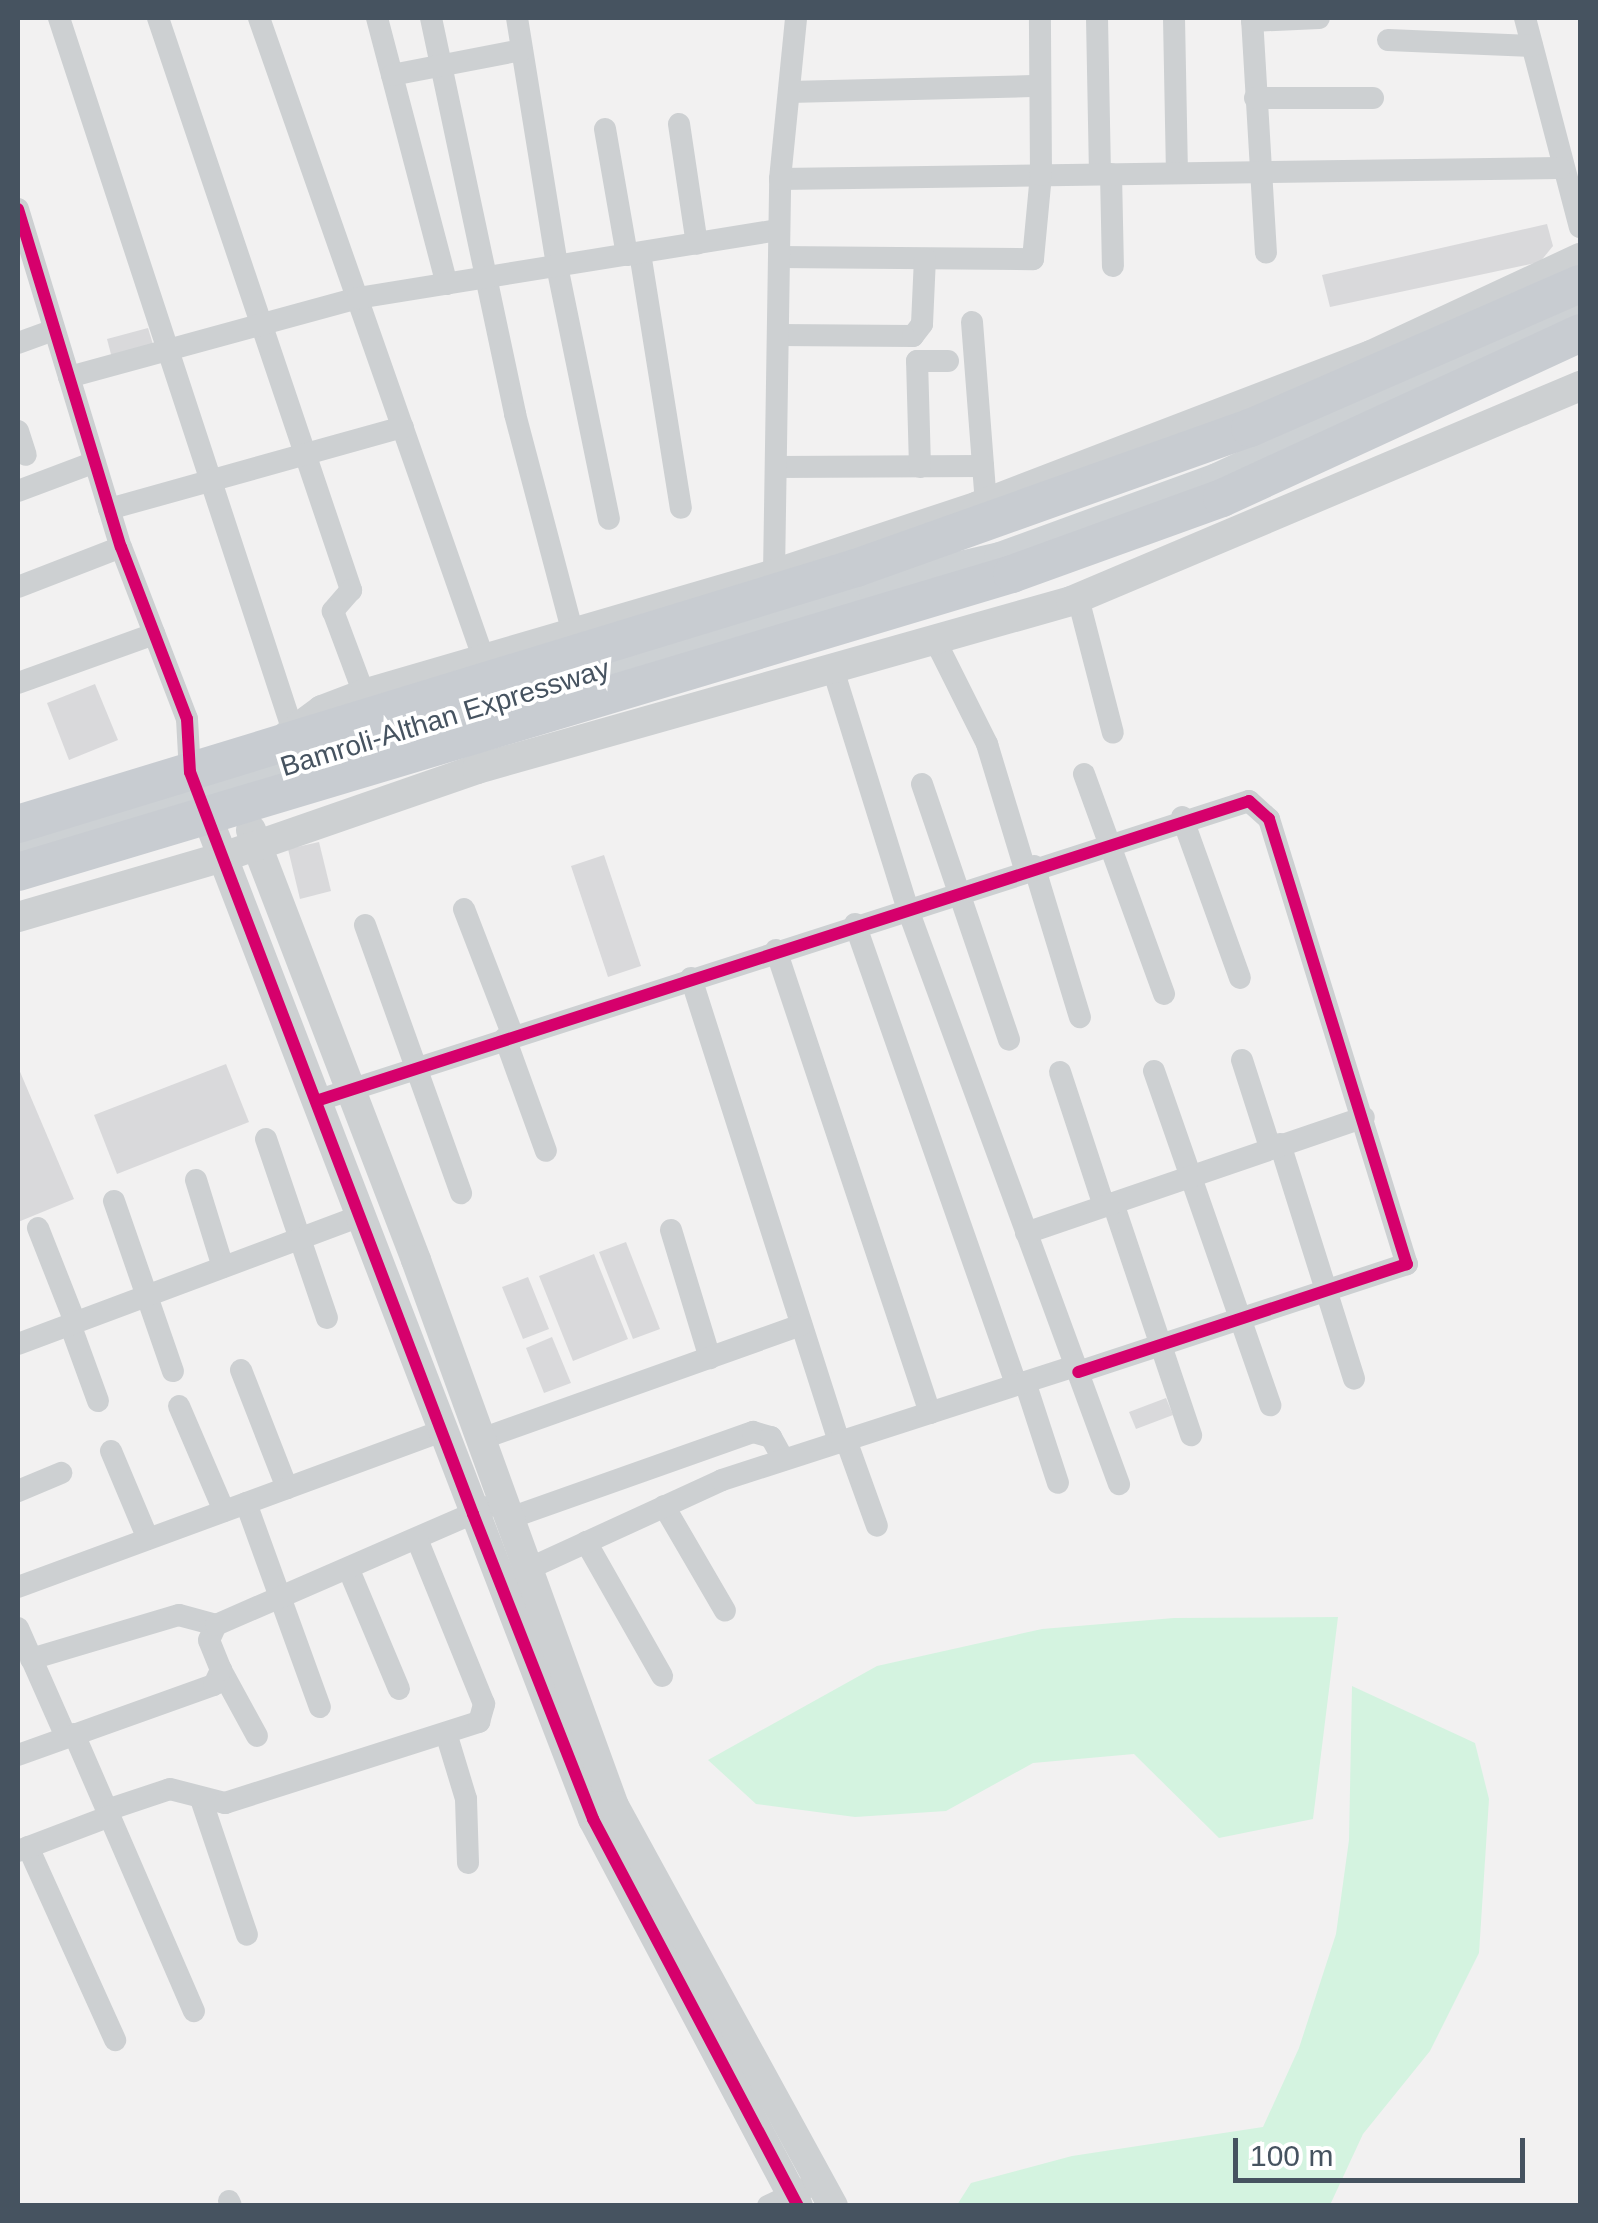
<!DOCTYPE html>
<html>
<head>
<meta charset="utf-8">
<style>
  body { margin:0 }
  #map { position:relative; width:1598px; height:2223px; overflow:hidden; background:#f2f1f1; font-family:Helvetica,sans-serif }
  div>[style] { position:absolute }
  .green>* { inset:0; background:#d4f3e0 }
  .building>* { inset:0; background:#d9d9db }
  .minor>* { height:22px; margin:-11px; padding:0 11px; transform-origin:11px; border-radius:11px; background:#cdd0d2 }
  .tertiary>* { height:30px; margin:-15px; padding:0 15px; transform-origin:15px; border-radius:15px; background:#cdd0d2 }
  .secondary>* { height:32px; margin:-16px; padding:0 16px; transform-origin:16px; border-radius:16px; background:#cdd1d4 }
  .primary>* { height:38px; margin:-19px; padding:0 19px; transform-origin:19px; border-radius:19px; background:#c8ccd1 }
  .cycleway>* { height:12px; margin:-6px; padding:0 6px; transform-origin:6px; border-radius:6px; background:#d6006c }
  span { translate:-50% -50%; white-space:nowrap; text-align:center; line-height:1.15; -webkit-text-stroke:8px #fff; paint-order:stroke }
  .street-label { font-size:28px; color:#465360 }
  .frame { position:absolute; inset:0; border:20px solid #465360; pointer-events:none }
  .scale { position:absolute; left:1233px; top:2138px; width:292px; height:45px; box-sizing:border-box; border:5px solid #465360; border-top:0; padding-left:12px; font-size:30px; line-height:35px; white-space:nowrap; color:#465360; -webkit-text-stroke:8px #fff; paint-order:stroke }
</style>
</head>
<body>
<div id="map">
  <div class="green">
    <div style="clip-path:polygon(1338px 1617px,1313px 1819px,1219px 1838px,1134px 1754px,1033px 1763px,946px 1811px,855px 1817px,756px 1804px,708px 1760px,877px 1666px,1042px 1629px,1174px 1618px)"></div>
    <div style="clip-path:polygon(1352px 1686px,1475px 1743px,1489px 1799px,1479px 1953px,1430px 2051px,1363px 2134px,1330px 2205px,957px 2205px,971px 2183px,1072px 2156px,1263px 2127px,1299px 2048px,1336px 1934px,1349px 1840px)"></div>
  </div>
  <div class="building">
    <div style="clip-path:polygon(1547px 224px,1553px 246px,1540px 262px,1330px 307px,1322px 275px)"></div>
    <div style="clip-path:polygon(148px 328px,155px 351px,113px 362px,107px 339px)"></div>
    <div style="clip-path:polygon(95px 684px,118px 740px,69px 760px,47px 703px)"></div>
    <div style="clip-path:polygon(319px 842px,331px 891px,300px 899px,288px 849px)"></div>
    <div style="clip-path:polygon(604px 855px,641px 966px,608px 977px,571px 866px)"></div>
    <div style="clip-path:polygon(226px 1064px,249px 1122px,117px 1174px,94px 1115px)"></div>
    <div style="clip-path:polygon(18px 1067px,74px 1199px,18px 1222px)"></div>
    <div style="clip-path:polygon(626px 1242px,660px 1329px,633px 1339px,599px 1252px)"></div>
    <div style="clip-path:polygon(594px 1254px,628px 1339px,573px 1361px,539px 1276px)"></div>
    <div style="clip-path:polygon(528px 1277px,549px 1329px,523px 1339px,502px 1287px)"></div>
    <div style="clip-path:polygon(552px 1337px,571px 1383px,544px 1393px,526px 1348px)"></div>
    <div style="clip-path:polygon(1166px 1398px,1173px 1415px,1136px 1429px,1129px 1412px)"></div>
  </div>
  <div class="minor">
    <div style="left:59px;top:18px;width:750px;rotate:71.83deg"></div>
    <div style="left:158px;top:18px;width:604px;rotate:71.35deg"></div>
    <div style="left:351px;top:590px;width:28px;rotate:131deg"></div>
    <div style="left:333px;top:611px;width:89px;rotate:69.5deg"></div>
    <div style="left:259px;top:18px;width:677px;rotate:70.68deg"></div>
    <div style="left:377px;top:18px;width:275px;rotate:75.3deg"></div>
    <div style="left:431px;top:18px;width:405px;rotate:78deg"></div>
    <div style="left:515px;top:414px;width:222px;rotate:75.2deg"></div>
    <div style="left:517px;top:18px;width:251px;rotate:80.8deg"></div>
    <div style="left:557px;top:266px;width:258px;rotate:78.4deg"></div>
    <div style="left:1097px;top:18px;width:156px;rotate:88.9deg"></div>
    <div style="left:1174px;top:18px;width:155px;rotate:88.9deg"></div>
    <div style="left:1252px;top:18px;width:235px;rotate:86.6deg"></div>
    <div style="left:1525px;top:18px;width:216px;rotate:75.3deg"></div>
    <div style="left:1252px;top:21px;width:67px;rotate:-2.6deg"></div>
    <div style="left:1388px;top:40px;width:144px;rotate:2.4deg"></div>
    <div style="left:392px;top:75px;width:132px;rotate:-10.9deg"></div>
    <div style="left:789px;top:92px;width:251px;rotate:-1.4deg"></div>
    <div style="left:1255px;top:98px;width:118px"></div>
    <div style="left:679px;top:124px;width:121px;rotate:81.5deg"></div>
    <div style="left:605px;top:129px;width:128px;rotate:80.1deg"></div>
    <div style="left:1111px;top:174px;width:92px;rotate:88.8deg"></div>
    <div style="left:780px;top:179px;width:780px;rotate:-0.81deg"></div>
    <div style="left:18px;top:209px;width:353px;rotate:73.1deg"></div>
    <div style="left:121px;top:547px;width:184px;rotate:69deg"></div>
    <div style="left:187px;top:719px;width:53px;rotate:86.8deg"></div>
    <div style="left:640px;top:253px;width:258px;rotate:80.9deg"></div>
    <div style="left:779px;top:257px;width:254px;rotate:0.5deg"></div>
    <div style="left:1033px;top:259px;width:84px;rotate:-84.6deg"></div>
    <div style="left:1041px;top:175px;width:157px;rotate:-90.4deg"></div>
    <div style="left:972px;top:322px;width:182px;rotate:85.6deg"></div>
    <div style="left:778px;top:335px;width:135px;rotate:0.4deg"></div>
    <div style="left:913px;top:336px;width:15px;rotate:-53deg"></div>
    <div style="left:922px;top:324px;width:65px;rotate:-87.4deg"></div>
    <div style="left:18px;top:343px;width:38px;rotate:-20deg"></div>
    <div style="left:69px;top:377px;width:300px;rotate:-15.3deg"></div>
    <div style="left:358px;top:298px;width:426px;rotate:-9.2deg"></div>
    <div style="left:18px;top:431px;width:25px;rotate:72deg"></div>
    <div style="left:776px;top:467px;width:207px;rotate:-0.3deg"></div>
    <div style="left:920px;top:467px;width:106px;rotate:-91.6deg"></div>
    <div style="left:917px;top:361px;width:31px"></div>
    <div style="left:18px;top:491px;width:82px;rotate:-20.6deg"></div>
    <div style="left:109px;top:509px;width:305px;rotate:-15.6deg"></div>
    <div style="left:774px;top:574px;width:395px;rotate:-89.1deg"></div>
    <div style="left:780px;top:179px;width:162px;rotate:-84.3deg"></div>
    <div style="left:18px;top:587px;width:110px;rotate:-21.2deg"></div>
    <div style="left:1078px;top:598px;width:139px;rotate:75.5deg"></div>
    <div style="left:934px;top:638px;width:119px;rotate:63.4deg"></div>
    <div style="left:987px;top:744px;width:131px;rotate:73.1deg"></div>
    <div style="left:832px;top:666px;width:252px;rotate:72.7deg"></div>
    <div style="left:907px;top:907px;width:615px;rotate:69.83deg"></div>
    <div style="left:18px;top:683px;width:145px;rotate:-19.8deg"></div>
    <div style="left:1084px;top:774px;width:234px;rotate:70deg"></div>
    <div style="left:922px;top:784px;width:270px;rotate:71.2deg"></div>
    <div style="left:1182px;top:817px;width:171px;rotate:70.2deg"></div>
    <div style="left:1034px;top:866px;width:158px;rotate:73.1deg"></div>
    <div style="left:464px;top:909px;width:136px;rotate:68.9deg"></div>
    <div style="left:855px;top:924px;width:488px;rotate:70.7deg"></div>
    <div style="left:365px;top:925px;width:285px;rotate:70.3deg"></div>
    <div style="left:776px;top:950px;width:488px;rotate:71.6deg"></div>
    <div style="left:691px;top:978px;width:488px;rotate:72.3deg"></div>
    <div style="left:505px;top:1038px;width:120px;rotate:70.1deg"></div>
    <div style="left:1242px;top:1060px;width:91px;rotate:72.2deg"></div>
    <div style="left:1154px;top:1071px;width:354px;rotate:70.8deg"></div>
    <div style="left:1060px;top:1072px;width:141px;rotate:71.8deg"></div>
    <div style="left:316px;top:1101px;width:980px;rotate:-17.82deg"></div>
    <div style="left:1249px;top:801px;width:27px;rotate:42deg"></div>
    <div style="left:1269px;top:819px;width:466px;rotate:72.8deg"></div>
    <div style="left:1407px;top:1264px;width:346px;rotate:161.8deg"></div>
    <div style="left:266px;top:1139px;width:189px;rotate:71.2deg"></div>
    <div style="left:1280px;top:1144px;width:246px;rotate:72.5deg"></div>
    <div style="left:196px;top:1180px;width:91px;rotate:72.8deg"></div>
    <div style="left:114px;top:1201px;width:180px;rotate:70.9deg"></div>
    <div style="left:1113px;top:1203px;width:245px;rotate:71.4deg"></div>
    <div style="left:38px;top:1228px;width:101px;rotate:68.5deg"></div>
    <div style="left:671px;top:1230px;width:134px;rotate:73.1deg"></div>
    <div style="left:1026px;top:1233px;width:357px;rotate:-18.9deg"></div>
    <div style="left:70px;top:1324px;width:82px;rotate:70deg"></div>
    <div style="left:18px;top:1344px;width:365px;rotate:-20.5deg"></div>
    <div style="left:241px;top:1370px;width:127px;rotate:68.7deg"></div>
    <div style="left:1025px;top:1382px;width:106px;rotate:71.9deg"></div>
    <div style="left:179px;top:1406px;width:114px;rotate:66.8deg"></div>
    <div style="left:481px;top:1439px;width:340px;rotate:-19.6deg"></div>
    <div style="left:846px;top:1440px;width:91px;rotate:70.2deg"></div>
    <div style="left:111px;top:1451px;width:95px;rotate:67.2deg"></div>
    <div style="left:18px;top:1491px;width:47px;rotate:-22.7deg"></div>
    <div style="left:246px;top:1503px;width:217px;rotate:70.1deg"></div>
    <div style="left:664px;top:1506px;width:121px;rotate:59.8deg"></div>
    <div style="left:510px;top:1518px;width:258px;rotate:-19.5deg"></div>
    <div style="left:753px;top:1432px;width:19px;rotate:16deg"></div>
    <div style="left:771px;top:1437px;width:26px;rotate:61deg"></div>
    <div style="left:586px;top:1542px;width:154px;rotate:60.4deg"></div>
    <div style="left:528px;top:1569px;width:213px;rotate:-24.6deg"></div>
    <div style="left:722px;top:1480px;width:372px;rotate:-17.9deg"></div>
    <div style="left:349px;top:1570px;width:129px;rotate:67.2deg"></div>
    <div style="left:18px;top:1587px;width:452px;rotate:-20.2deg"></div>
    <div style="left:18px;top:1628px;width:119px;rotate:66.2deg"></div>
    <div style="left:31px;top:1659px;width:154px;rotate:-16.6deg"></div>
    <div style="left:179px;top:1615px;width:38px;rotate:15deg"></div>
    <div style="left:221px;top:1670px;width:75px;rotate:61.4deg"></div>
    <div style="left:446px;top:1733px;width:69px;rotate:73.1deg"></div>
    <div style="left:466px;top:1799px;width:64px;rotate:88.2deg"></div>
    <div style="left:74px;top:1734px;width:302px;rotate:66.6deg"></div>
    <div style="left:18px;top:1755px;width:208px;rotate:-19.7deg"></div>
    <div style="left:214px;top:1685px;width:17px;rotate:-65deg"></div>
    <div style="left:221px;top:1670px;width:32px;rotate:-112deg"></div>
    <div style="left:209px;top:1640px;width:17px;rotate:-65deg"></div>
    <div style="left:216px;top:1625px;width:296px;rotate:-23.5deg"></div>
    <div style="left:202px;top:1802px;width:140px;rotate:71.3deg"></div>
    <div style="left:107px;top:1810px;width:66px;rotate:-18.4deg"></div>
    <div style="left:170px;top:1789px;width:57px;rotate:14.3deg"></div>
    <div style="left:225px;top:1803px;width:267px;rotate:-17.7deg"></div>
    <div style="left:479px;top:1722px;width:19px;rotate:-74deg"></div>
    <div style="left:484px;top:1704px;width:178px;rotate:-112.1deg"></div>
    <div style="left:28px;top:1847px;width:212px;rotate:65.7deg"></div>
    <div style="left:18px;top:1851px;width:98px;rotate:-20.8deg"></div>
    <div style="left:229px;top:2201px;width:5px;rotate:68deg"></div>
    <div style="left:768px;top:2206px;width:42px;rotate:-25.3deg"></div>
  </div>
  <div class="tertiary">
    <div style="left:288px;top:735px;width:42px;rotate:-36.3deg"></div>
    <div style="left:322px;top:710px;width:45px;rotate:-20.9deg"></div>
    <div style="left:364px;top:694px;width:427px;rotate:-16.3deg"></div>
    <div style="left:774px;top:574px;width:215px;rotate:-18.4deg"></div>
    <div style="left:978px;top:506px;width:421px;rotate:-21deg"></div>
    <div style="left:1371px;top:355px;width:230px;rotate:-24.9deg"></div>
    <div style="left:200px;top:798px;width:1094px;rotate:68.95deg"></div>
    <div style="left:593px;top:1819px;width:438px;rotate:62.1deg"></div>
    <div style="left:251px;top:830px;width:461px;rotate:69deg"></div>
    <div style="left:416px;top:1260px;width:581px;rotate:70.07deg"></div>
    <div style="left:614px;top:1806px;width:456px;rotate:61.3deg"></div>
    <div style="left:18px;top:917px;width:214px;rotate:-16.3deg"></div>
    <div style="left:223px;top:857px;width:269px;rotate:-19.1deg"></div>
    <div style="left:477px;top:769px;width:617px;rotate:-15.79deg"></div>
    <div style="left:1071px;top:601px;width:553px;rotate:-22.9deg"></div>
  </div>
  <div class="secondary">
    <div style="left:18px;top:848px;width:894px;rotate:-16.98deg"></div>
    <div style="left:873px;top:587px;width:130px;rotate:-12.9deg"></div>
    <div style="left:1000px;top:558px;width:231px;rotate:-20deg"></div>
    <div style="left:1217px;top:479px;width:400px;rotate:-25deg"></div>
  </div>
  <div class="primary">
    <div style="left:18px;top:824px;width:876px;rotate:-16.99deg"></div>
    <div style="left:856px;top:568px;width:418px;rotate:-19.6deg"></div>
    <div style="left:1250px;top:428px;width:360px;rotate:-23.6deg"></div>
    <div style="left:18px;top:872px;width:1038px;rotate:-16.69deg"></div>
    <div style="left:1012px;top:574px;width:223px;rotate:-19.9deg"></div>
    <div style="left:1222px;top:498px;width:394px;rotate:-24.7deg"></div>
  </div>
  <div class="cycleway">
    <div style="left:18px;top:209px;width:353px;rotate:73.1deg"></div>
    <div style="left:121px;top:547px;width:184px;rotate:69deg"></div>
    <div style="left:187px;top:719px;width:53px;rotate:86.8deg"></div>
    <div style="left:190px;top:772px;width:794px;rotate:69.12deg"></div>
    <div style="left:473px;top:1514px;width:328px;rotate:68.5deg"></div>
    <div style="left:593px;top:1819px;width:438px;rotate:62.1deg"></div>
    <div style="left:316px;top:1101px;width:980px;rotate:-17.82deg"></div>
    <div style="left:1249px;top:801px;width:27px;rotate:42deg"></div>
    <div style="left:1269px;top:819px;width:466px;rotate:72.8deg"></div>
    <div style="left:1407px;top:1264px;width:346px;rotate:161.8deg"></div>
  </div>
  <div class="street-label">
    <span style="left:445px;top:718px;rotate:-17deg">Bamroli-Althan Expressway</span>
  </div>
  <div class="frame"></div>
  <div class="scale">100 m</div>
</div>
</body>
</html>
